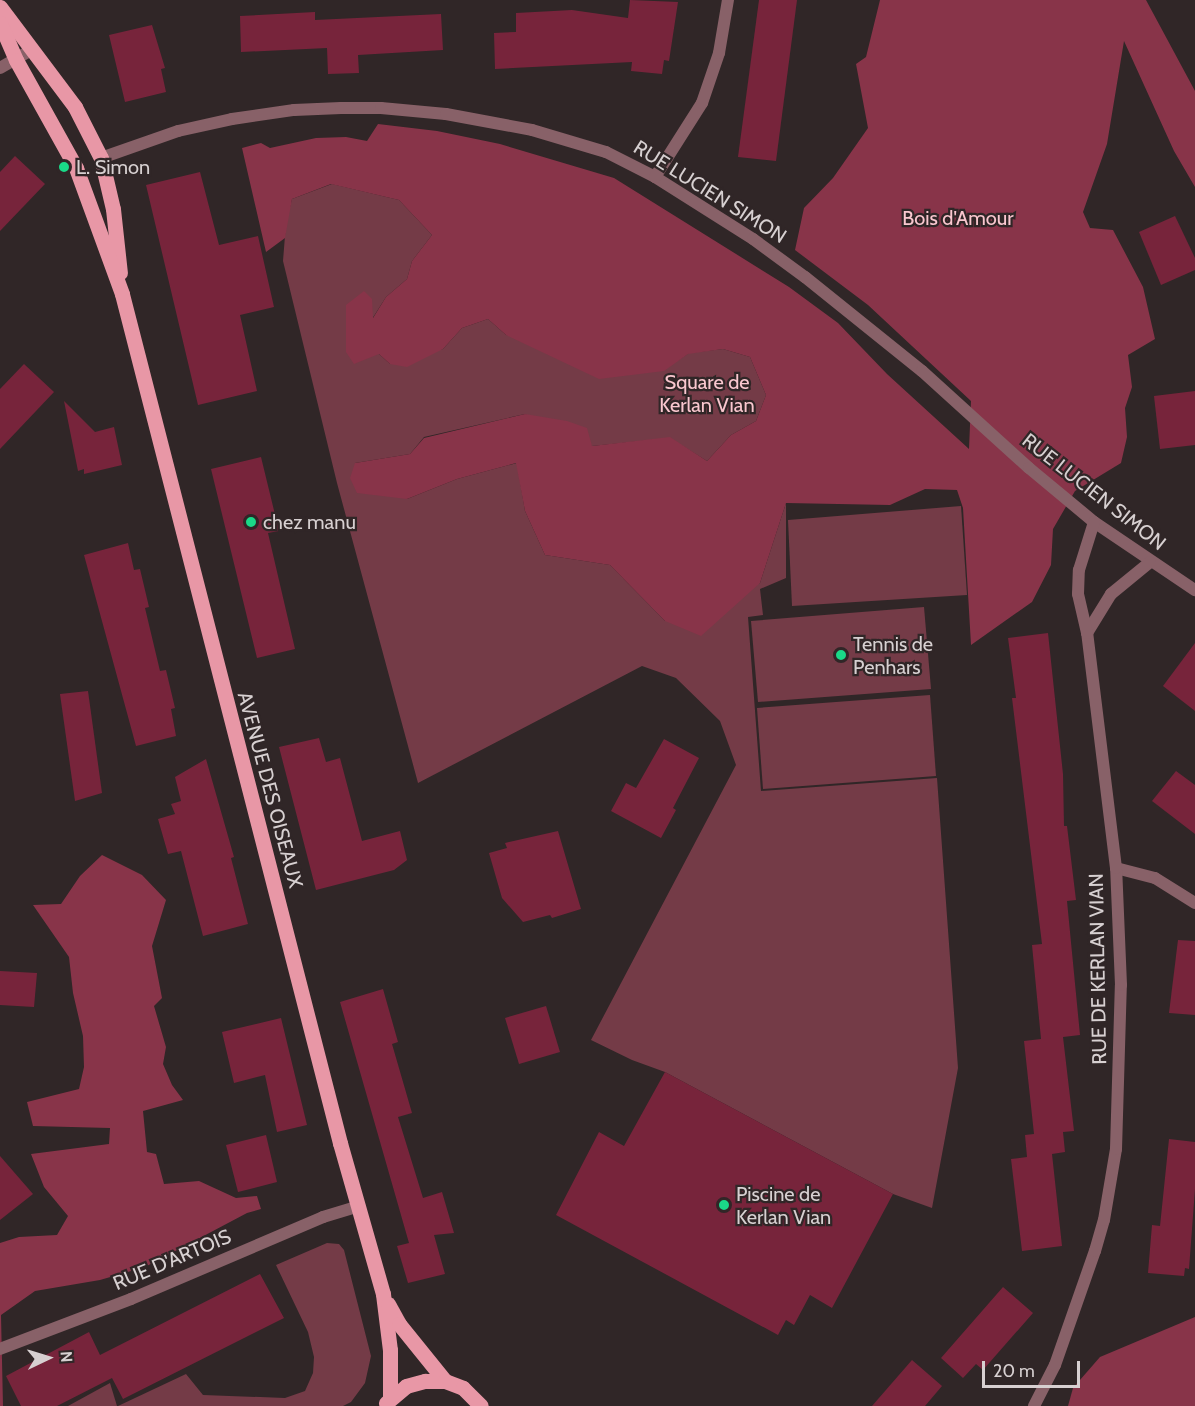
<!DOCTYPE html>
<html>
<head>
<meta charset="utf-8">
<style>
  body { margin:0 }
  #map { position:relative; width:1195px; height:1406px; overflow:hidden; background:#302627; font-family:Cabin,sans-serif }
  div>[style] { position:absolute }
  .green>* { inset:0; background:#743b47 }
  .forest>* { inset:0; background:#883449 }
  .building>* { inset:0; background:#77243b }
  .minor>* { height:12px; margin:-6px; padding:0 6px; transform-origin:6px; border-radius:6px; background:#886168 }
  .primary>* { height:15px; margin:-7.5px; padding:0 7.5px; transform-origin:7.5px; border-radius:7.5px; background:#e897a6 }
  .dots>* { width:16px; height:16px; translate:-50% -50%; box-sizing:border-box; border:3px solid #302627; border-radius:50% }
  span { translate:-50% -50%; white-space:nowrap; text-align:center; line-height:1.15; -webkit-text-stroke:4.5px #302627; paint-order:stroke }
  .poi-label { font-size:20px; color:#d7d0d1 }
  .left { translate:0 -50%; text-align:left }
  .street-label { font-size:20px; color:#d7d0d1 }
  .park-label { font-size:20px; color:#fac7cf }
  .north { position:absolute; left:18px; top:1328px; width:60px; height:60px; -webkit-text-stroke:4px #302627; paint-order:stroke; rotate:86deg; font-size:16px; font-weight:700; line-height:24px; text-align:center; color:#d7d0d1 }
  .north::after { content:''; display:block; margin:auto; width:21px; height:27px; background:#d7d0d1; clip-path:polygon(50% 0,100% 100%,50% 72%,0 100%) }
  .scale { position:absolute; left:982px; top:1361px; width:98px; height:27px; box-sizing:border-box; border:3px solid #d7d0d1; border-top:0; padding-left:8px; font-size:18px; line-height:21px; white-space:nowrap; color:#d7d0d1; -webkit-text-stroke:4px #302627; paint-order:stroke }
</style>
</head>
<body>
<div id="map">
  <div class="green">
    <div style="clip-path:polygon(332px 184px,399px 200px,432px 235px,412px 261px,407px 279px,386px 297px,372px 319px,364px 291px,379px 354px,390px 364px,443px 349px,462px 328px,488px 319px,506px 335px,677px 361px,689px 353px,723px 349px,750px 357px,766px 395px,756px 421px,731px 435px,707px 461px,670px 438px,592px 446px,525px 414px,424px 437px,410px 454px,355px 463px,407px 499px,457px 479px,517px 463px,525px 511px,545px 555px,610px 565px,665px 621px,760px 583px,786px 503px,786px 578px,760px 589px,763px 615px,748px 617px,761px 791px,937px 778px,958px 1068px,932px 1208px,893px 1194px,665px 1072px,632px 1060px,591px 1040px,736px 765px,720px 721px,676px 678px,642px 666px,418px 783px,337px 483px,283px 261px,286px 223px,292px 199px)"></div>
    <div style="clip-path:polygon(961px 506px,967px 595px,792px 606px,788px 520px)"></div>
    <div style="clip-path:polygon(924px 607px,931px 689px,758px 702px,751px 621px)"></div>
    <div style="clip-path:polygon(930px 695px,936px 776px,763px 789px,757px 708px)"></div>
    <div style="clip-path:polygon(327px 1243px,339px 1244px,344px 1250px,371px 1356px,365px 1383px,351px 1402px,343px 1406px,118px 1406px,186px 1374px,203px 1395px,285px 1398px,305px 1391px,313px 1373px,314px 1357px,308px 1332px,276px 1265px)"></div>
    <div style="clip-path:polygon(110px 1383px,117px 1406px,68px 1406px)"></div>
  </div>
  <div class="forest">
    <div style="clip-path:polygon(880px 0,1146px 0,1195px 91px,1195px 187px,1174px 151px,1124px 41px,1107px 144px,1083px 212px,1090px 228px,1113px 230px,1143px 287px,1155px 339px,1128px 355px,1132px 387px,1125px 408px,1127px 437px,1121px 463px,1075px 491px,1053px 529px,1051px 565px,1032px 602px,971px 645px,963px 508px,957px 490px,925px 489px,890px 505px,786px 503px,760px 583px,701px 636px,665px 621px,610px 565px,545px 555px,525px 511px,516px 463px,457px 479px,407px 499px,357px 493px,350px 478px,355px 463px,410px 454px,424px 438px,525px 414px,567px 421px,587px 428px,592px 446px,670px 437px,707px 461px,731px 435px,756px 421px,766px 395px,750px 357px,723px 349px,688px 354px,664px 371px,599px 379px,506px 335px,488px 319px,462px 328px,443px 349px,407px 367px,390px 364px,379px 354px,354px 364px,346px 352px,346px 305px,364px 291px,372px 299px,373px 318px,386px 297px,407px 279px,412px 261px,432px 235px,399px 200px,331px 184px,292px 199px,285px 238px,266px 252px,242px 148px,261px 143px,270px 148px,316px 138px,346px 137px,367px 141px,378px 124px,437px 131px,500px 144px,614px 178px,789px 287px,838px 323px,887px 374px,969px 449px,971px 401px,868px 305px,795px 250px,804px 208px,833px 178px,868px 128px,856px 64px,866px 57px)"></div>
    <div style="clip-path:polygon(102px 855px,142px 875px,166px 900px,152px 946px,162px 998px,154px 1006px,166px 1047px,163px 1064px,172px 1085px,183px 1100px,143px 1111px,147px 1152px,156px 1154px,164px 1184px,199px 1181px,236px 1198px,257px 1196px,261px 1209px,247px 1213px,145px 1267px,100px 1280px,35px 1291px,1px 1315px,3px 1406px,0 1406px,0 1243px,19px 1237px,57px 1235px,68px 1216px,44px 1187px,31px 1154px,109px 1144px,110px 1128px,33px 1126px,27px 1102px,79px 1089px,84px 1067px,83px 1036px,73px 993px,69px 957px,33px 905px,61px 904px,80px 876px)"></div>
    <div style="clip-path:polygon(1195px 1317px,1195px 1406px,1068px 1406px,1073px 1388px,1100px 1357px)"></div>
  </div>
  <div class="building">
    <div style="clip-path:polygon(630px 0,678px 2px,669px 61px,664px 60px,662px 74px,631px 71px,632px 62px,495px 69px,494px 33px,516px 32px,516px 13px,572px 10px,628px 18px)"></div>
    <div style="clip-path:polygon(759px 0,797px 0,776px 161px,738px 157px)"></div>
    <div style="clip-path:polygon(315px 12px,315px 20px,441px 14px,443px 50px,358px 55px,359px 73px,328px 74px,327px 48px,241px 52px,240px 16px)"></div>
    <div style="clip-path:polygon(152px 25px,165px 68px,161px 69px,166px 92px,125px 102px,109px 35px)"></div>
    <div style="clip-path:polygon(15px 156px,45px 184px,0 231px,0 172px)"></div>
    <div style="clip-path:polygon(200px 172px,219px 245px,258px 236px,274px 307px,240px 315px,257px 391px,198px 405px,146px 185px)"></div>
    <div style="clip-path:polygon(1175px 216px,1195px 258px,1195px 270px,1161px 285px,1139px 232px)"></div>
    <div style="clip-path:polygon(24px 364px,54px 392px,0 449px,0 389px)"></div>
    <div style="clip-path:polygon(1195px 391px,1195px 445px,1160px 449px,1154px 396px)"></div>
    <div style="clip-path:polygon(64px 401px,95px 432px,114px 427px,122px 465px,84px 474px,84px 469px,78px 471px)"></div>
    <div style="clip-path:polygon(261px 457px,279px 531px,268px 533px,295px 649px,257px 658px,211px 469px)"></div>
    <div style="clip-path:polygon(128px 543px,134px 570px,140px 569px,149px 607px,145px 608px,160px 671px,166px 670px,175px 708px,171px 709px,176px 736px,136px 746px,84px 555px)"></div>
    <div style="clip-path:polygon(1048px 633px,1063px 774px,1064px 826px,1067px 826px,1076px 900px,1067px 901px,1080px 1035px,1063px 1037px,1074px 1131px,1063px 1132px,1065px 1152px,1052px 1154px,1062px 1246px,1022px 1251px,1011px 1159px,1027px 1157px,1025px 1135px,1034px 1134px,1024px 1041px,1041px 1039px,1032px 945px,1042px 944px,1012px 698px,1016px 698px,1008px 638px)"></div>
    <div style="clip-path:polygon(1195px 643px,1195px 711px,1163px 686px)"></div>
    <div style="clip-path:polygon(88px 691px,102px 793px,75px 801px,60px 694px)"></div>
    <div style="clip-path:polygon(319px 738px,326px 762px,340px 758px,362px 841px,400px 831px,407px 860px,394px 870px,316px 890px,279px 747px)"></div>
    <div style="clip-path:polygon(664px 739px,699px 758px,673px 808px,676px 810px,661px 838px,611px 811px,626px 783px,636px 788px)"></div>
    <div style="clip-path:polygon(206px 759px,234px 857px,231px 858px,248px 924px,203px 936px,181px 851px,168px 854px,158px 819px,175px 814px,171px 804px,181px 801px,175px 777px)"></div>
    <div style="clip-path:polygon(1176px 771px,1195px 785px,1195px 834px,1152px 801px)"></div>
    <div style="clip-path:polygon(558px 831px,581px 909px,552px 918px,550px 915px,523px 922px,502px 898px,489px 853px,507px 848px,505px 843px)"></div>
    <div style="clip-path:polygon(1178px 940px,1195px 941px,1195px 1015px,1169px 1013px)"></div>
    <div style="clip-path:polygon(0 971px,37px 973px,34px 1007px,0 1005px)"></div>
    <div style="clip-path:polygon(383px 989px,398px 1042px,392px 1044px,412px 1113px,398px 1117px,423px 1198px,442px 1192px,454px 1233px,434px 1235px,445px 1274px,408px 1283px,397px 1246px,409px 1243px,340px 1002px)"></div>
    <div style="clip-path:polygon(546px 1006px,560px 1052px,519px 1064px,505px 1018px)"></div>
    <div style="clip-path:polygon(281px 1018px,307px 1125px,277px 1132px,265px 1075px,234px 1083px,222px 1032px)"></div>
    <div style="clip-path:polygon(665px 1072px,893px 1194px,832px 1308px,810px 1295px,794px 1325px,786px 1320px,778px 1335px,556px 1215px,599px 1132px,624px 1146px)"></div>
    <div style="clip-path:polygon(266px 1135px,277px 1182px,238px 1192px,226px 1145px)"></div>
    <div style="clip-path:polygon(1169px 1139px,1195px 1142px,1195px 1189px,1189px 1269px,1185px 1268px,1184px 1276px,1148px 1273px,1152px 1225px,1160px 1226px)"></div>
    <div style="clip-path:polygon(0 1156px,33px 1194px,0 1220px)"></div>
    <div style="clip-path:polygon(260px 1274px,284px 1318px,123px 1399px,112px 1378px,57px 1406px,21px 1406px,6px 1376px,89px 1332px,100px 1355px)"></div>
    <div style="clip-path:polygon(1003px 1287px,1033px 1313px,983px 1370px,976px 1364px,963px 1378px,941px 1358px)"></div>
    <div style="clip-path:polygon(912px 1360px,942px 1386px,925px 1406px,872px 1406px)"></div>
  </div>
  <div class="minor">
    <div style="left:0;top:68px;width:38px;rotate:-30deg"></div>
    <div style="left:101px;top:158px;width:82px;rotate:-19.3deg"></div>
    <div style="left:178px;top:131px;width:55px;rotate:-12.5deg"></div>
    <div style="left:232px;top:119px;width:63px;rotate:-8.3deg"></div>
    <div style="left:294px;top:110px;width:47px;rotate:-2.4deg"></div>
    <div style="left:341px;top:108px;width:40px"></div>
    <div style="left:381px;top:108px;width:65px;rotate:5.3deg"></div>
    <div style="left:446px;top:114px;width:87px;rotate:10.5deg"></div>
    <div style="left:532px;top:130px;width:77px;rotate:16.6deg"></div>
    <div style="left:606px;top:152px;width:55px;rotate:27deg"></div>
    <div style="left:655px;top:177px;width:116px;rotate:32.3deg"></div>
    <div style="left:753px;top:239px;width:64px;rotate:36.2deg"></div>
    <div style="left:805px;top:277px;width:150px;rotate:38.8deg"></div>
    <div style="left:922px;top:371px;width:144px;rotate:42.2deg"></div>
    <div style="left:1029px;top:468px;width:85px;rotate:39.7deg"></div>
    <div style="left:1094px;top:522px;width:122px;rotate:34deg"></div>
    <div style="left:655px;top:177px;width:88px;rotate:-57.6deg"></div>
    <div style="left:702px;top:103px;width:53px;rotate:-71.2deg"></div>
    <div style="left:719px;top:53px;width:54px;rotate:-80.4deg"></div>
    <div style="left:1087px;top:633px;width:46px;rotate:-58.4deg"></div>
    <div style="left:1111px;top:594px;width:50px;rotate:-39.4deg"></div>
    <div style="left:1116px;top:868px;width:40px;rotate:14.4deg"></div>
    <div style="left:1155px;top:878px;width:47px;rotate:32deg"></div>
    <div style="left:0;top:1349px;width:140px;rotate:-20.9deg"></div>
    <div style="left:131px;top:1299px;width:209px;rotate:-23.1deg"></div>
    <div style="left:323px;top:1217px;width:38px;rotate:-17deg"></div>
    <div style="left:1034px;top:1406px;width:46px;rotate:-62.9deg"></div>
    <div style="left:1055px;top:1365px;width:121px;rotate:-70.7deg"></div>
    <div style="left:1095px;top:1251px;width:32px;rotate:-74deg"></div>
    <div style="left:1104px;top:1220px;width:72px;rotate:-80.4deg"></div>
    <div style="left:1116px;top:1149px;width:164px;rotate:-88.3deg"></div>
    <div style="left:1121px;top:985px;width:117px;rotate:-92.4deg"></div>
    <div style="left:1116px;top:868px;width:237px;rotate:-97deg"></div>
    <div style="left:1087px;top:633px;width:40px;rotate:-103deg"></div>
    <div style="left:1078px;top:594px;width:24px;rotate:-88deg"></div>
    <div style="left:1079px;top:570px;width:50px;rotate:-72.6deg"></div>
  </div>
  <div class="primary">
    <div style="left:0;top:7px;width:125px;rotate:53.1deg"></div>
    <div style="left:75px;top:107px;width:57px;rotate:63deg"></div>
    <div style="left:101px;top:158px;width:52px;rotate:76.8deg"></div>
    <div style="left:113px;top:209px;width:64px;rotate:83.8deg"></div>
    <div style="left:0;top:23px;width:40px;rotate:66.6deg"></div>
    <div style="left:16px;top:60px;width:124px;rotate:60.9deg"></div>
    <div style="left:76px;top:168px;width:134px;rotate:69.9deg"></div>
    <div style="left:122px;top:294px;width:877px;rotate:75.6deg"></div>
    <div style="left:340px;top:1143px;width:157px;rotate:74.1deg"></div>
    <div style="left:383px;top:1294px;width:56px;rotate:82.9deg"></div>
    <div style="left:390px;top:1350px;width:48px;rotate:90deg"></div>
    <div style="left:388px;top:1304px;width:23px;rotate:61deg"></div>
    <div style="left:399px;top:1324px;width:73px;rotate:51.1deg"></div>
    <div style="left:386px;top:1403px;width:26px;rotate:-40deg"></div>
    <div style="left:406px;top:1386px;width:20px;rotate:-15deg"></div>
    <div style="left:425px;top:1381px;width:20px"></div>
    <div style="left:445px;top:1381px;width:19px;rotate:21deg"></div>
    <div style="left:463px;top:1388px;width:25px;rotate:45deg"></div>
  </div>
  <div class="dots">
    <div style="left:64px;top:167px;background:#1ad988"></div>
    <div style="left:251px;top:522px;background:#1ad988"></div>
    <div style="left:841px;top:655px;background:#1ad988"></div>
    <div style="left:724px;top:1205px;background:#1ad988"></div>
  </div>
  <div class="poi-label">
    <span class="left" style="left:76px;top:167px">L. Simon</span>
    <span class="left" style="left:263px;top:522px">chez manu</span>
    <span class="left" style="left:853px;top:656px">Tennis de<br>Penhars</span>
    <span class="left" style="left:736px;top:1206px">Piscine de<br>Kerlan Vian</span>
  </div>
  <div class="street-label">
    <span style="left:710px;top:192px;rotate:32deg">RUE LUCIEN SIMON</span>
    <span style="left:1094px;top:492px;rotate:38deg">RUE LUCIEN SIMON</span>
    <span style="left:270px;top:790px;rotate:75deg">AVENUE DES OISEAUX</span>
    <span style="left:1098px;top:969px;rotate:-91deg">RUE DE KERLAN VIAN</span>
    <span style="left:172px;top:1260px;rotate:-23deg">RUE D'ARTOIS</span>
  </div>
  <div class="park-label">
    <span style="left:958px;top:218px">Bois d'Amour</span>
    <span style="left:707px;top:394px">Square de<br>Kerlan Vian</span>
  </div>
  <div class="north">N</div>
  <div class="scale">20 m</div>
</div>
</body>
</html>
